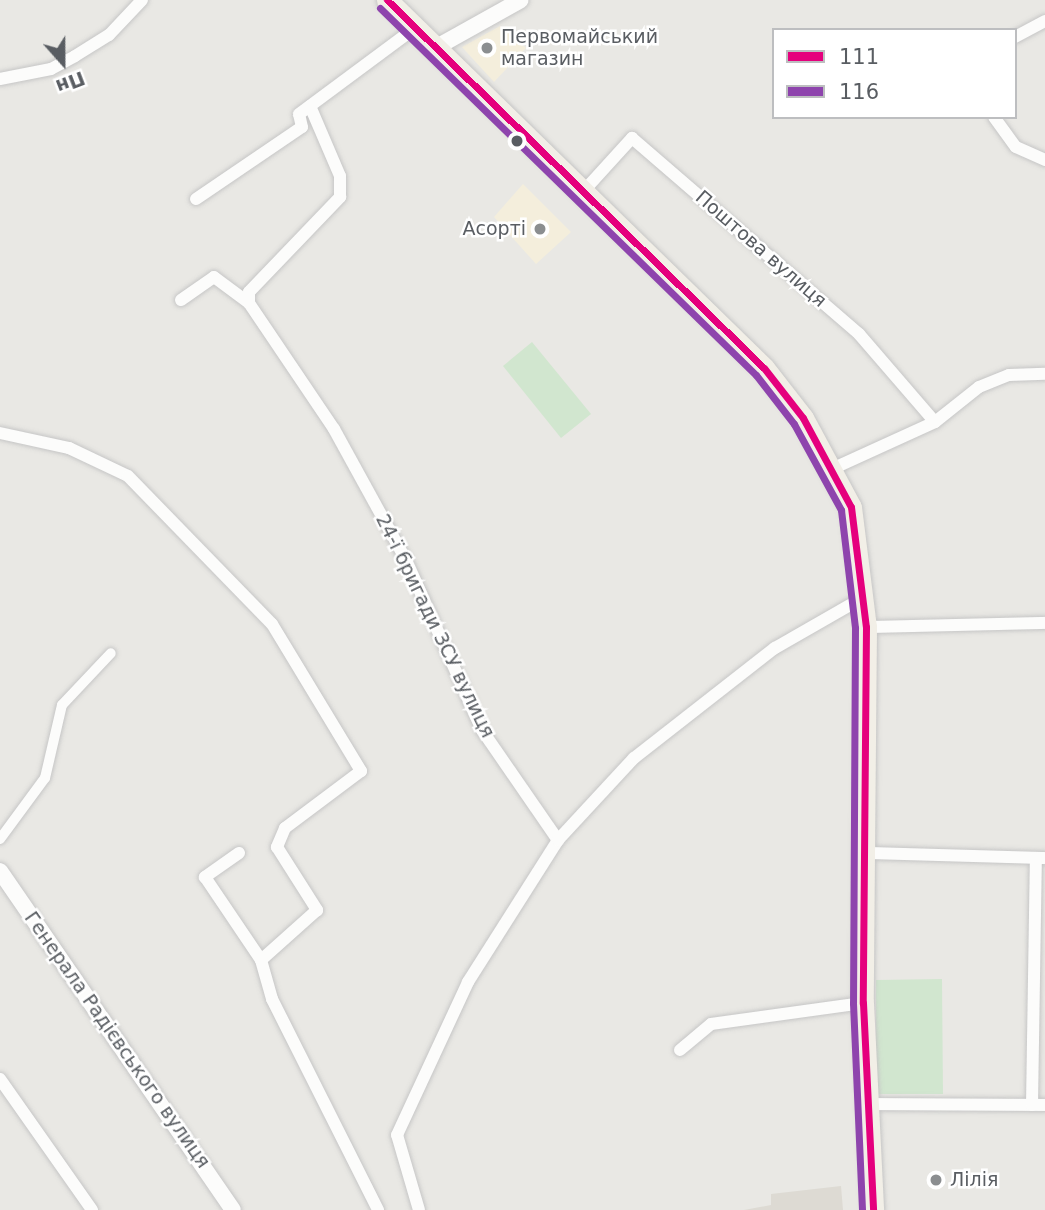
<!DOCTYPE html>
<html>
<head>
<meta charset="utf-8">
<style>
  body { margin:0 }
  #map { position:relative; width:1045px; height:1210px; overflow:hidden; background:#e9e8e4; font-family:"DejaVu Sans",sans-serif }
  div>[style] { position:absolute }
  .commercial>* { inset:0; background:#f4eedc }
  .education>* { inset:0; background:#dddad3 }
  .green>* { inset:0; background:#d1e6cf }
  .roads { filter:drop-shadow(0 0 2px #c6c6c6) drop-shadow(0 0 2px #c6c6c6) }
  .pedestrian>* { height:10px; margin:-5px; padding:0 5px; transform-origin:5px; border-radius:5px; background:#fcfcfb }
  .minor>* { height:12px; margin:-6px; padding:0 6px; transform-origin:6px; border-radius:6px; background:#fcfcfb }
  .tertiary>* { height:16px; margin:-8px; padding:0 8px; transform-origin:8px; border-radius:8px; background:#fcfcfb }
  .primary>* { height:21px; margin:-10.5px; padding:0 10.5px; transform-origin:10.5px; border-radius:10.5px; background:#f2efe7 }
  .bus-1>* { height:7px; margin:-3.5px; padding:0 3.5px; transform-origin:3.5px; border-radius:3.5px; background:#e5007d }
  .bus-2>* { height:7px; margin:-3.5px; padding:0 3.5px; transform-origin:3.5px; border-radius:3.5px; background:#8e44ad }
  .dots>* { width:19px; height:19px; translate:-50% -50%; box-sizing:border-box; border:4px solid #fff; border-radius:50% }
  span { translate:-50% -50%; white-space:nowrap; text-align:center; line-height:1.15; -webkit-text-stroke:5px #fff; paint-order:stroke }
  .poi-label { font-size:19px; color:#595d62 }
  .left { translate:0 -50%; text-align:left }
  .right { translate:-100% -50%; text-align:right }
  .street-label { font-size:19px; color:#595d62 }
  .legend { position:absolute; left:772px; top:28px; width:245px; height:91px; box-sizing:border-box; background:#fff; border:2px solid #bdbec0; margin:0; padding:9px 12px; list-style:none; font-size:21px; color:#595d62 }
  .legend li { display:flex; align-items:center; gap:14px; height:35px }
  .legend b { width:35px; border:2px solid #bdbec0 }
  .north { position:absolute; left:28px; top:28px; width:70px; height:70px; -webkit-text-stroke:5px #fff; paint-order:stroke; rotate:159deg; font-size:19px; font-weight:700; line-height:28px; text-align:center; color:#595d62 }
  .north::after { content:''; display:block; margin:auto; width:24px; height:32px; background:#595d62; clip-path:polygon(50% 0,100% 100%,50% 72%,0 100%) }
</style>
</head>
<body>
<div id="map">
  <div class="commercial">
    <div style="clip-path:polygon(500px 26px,526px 48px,494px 82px,462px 47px)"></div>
    <div style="clip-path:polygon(523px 184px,571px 232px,536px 264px,494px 217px)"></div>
  </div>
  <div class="education">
    <div style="clip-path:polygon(841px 1186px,843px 1210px,744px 1210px,771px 1205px,771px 1194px)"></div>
  </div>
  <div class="green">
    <div style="clip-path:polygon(532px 342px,591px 414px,561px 438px,503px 366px)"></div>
    <div style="clip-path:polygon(942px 979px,943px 1094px,876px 1094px,876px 980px)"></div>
  </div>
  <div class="roads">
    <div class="pedestrian">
      <div style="left:0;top:839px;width:76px;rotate:-53.6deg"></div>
      <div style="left:45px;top:778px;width:75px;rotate:-76.9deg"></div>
      <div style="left:62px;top:705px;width:71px;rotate:-46.7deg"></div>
    </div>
    <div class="minor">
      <div style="left:1015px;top:37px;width:34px;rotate:-28deg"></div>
      <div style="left:0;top:79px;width:52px;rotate:-11.1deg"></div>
      <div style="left:51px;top:69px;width:27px;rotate:-28deg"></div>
      <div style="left:75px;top:56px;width:40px;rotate:-32deg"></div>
      <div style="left:109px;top:35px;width:48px;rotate:-46.7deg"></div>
      <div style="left:994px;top:117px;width:37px;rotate:54deg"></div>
      <div style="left:1016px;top:147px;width:32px;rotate:24deg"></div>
      <div style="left:581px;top:194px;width:76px;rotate:-47.7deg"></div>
      <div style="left:632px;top:138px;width:300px;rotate:40.8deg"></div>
      <div style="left:859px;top:334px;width:116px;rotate:49.2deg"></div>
      <div style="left:196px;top:199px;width:128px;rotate:-34.2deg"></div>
      <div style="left:302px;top:127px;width:13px;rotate:-103deg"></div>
      <div style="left:299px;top:114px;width:144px;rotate:-36.6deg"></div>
      <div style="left:181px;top:300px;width:40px;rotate:-34.9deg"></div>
      <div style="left:214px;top:277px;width:44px;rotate:36.6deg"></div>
      <div style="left:249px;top:303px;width:152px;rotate:56deg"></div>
      <div style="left:334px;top:429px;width:149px;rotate:61.2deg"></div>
      <div style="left:406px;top:560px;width:186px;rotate:65.9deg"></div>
      <div style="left:482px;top:730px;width:134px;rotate:55.4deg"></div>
      <div style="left:249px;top:303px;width:11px;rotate:-90deg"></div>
      <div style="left:249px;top:292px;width:132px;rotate:-46.2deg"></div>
      <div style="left:340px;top:197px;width:21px;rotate:-90deg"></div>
      <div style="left:340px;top:176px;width:76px;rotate:-113.2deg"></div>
      <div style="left:0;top:433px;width:71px;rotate:12.3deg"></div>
      <div style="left:69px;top:448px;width:65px;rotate:25.4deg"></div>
      <div style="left:128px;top:476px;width:206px;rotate:45.8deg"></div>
      <div style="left:272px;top:624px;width:172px;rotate:58.8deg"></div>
      <div style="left:361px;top:771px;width:95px;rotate:143.1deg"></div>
      <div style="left:285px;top:828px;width:21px;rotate:113deg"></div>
      <div style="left:277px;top:847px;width:75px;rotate:57.6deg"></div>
      <div style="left:317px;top:910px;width:75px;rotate:138.2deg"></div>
      <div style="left:261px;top:960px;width:41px;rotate:74.2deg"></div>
      <div style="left:272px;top:999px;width:236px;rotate:63.3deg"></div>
      <div style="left:834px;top:468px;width:111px;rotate:-24.5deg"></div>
      <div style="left:935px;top:422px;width:56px;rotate:-38.5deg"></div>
      <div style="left:979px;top:387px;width:32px;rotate:-22deg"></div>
      <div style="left:1009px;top:375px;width:36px;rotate:-2deg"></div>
      <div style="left:866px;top:627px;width:179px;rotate:-1.3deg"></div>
      <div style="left:239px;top:853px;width:42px;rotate:144.8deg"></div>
      <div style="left:205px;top:877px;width:100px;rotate:56deg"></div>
      <div style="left:867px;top:853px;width:178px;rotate:1.6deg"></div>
      <div style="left:680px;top:1050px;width:40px;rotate:-40deg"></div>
      <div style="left:711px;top:1024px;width:153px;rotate:-7.9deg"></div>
      <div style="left:0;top:1079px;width:160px;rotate:54.9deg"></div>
      <div style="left:867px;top:1104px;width:178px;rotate:0.3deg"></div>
      <div style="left:1032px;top:1105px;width:247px;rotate:-89.1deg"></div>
      <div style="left:419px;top:1210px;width:78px;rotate:-106.3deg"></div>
      <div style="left:397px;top:1135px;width:169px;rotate:-65.1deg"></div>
      <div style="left:468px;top:982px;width:168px;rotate:-57.6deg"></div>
      <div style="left:558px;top:840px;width:112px;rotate:-47.2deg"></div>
      <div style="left:634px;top:758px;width:179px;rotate:-38deg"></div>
      <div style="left:775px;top:648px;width:103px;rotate:-29.8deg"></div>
    </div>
    <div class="tertiary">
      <div style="left:435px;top:48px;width:98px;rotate:-29.2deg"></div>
      <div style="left:0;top:871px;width:411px;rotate:55.5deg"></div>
    </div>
    <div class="primary">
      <div style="left:387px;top:0;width:527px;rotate:44.31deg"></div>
      <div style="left:764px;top:368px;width:63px;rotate:52deg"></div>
      <div style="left:803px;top:418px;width:101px;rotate:61.7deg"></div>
      <div style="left:851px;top:507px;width:121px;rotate:82.9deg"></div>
      <div style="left:866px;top:627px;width:376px;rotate:90.5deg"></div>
      <div style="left:863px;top:1003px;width:207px;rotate:87.2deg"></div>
    </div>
  </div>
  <div class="bus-1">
    <div style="left:387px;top:0;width:527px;rotate:44.31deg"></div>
    <div style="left:764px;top:368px;width:63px;rotate:52deg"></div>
    <div style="left:803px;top:418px;width:101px;rotate:61.7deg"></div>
    <div style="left:851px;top:507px;width:121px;rotate:82.9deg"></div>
    <div style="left:866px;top:627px;width:376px;rotate:90.5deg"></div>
    <div style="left:863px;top:1003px;width:207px;rotate:87.2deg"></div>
  </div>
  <div class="bus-2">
    <div style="left:380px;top:8px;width:525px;rotate:44.31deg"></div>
    <div style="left:756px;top:375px;width:62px;rotate:52.2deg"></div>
    <div style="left:794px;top:424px;width:98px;rotate:61.3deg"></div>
    <div style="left:841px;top:510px;width:119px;rotate:83.2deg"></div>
    <div style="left:855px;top:628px;width:375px;rotate:90.3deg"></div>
    <div style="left:853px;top:1003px;width:207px;rotate:87.5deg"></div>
  </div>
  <div class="dots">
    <div style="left:487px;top:48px;background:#8b8e90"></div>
    <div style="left:517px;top:141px;background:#595d62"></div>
    <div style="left:540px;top:229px;background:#8b8e90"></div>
    <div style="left:936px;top:1180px;background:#8b8e90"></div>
  </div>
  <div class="poi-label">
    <span class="left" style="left:501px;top:48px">Первомайський<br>магазин</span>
    <span class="right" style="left:526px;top:229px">Асорті</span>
    <span class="left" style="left:950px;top:1180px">Лілія</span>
  </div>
  <div class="street-label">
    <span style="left:761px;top:249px;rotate:41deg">Поштова вулиця</span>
    <span style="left:435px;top:626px;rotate:64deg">24-ї бригади ЗСУ вулиця</span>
    <span style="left:117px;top:1040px;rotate:55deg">Генерала Радієвського вулиця</span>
  </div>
  <ul class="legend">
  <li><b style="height:9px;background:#e5007d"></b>111</li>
  <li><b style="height:9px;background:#8e44ad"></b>116</li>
  </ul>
  <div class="north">Пн</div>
</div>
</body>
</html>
